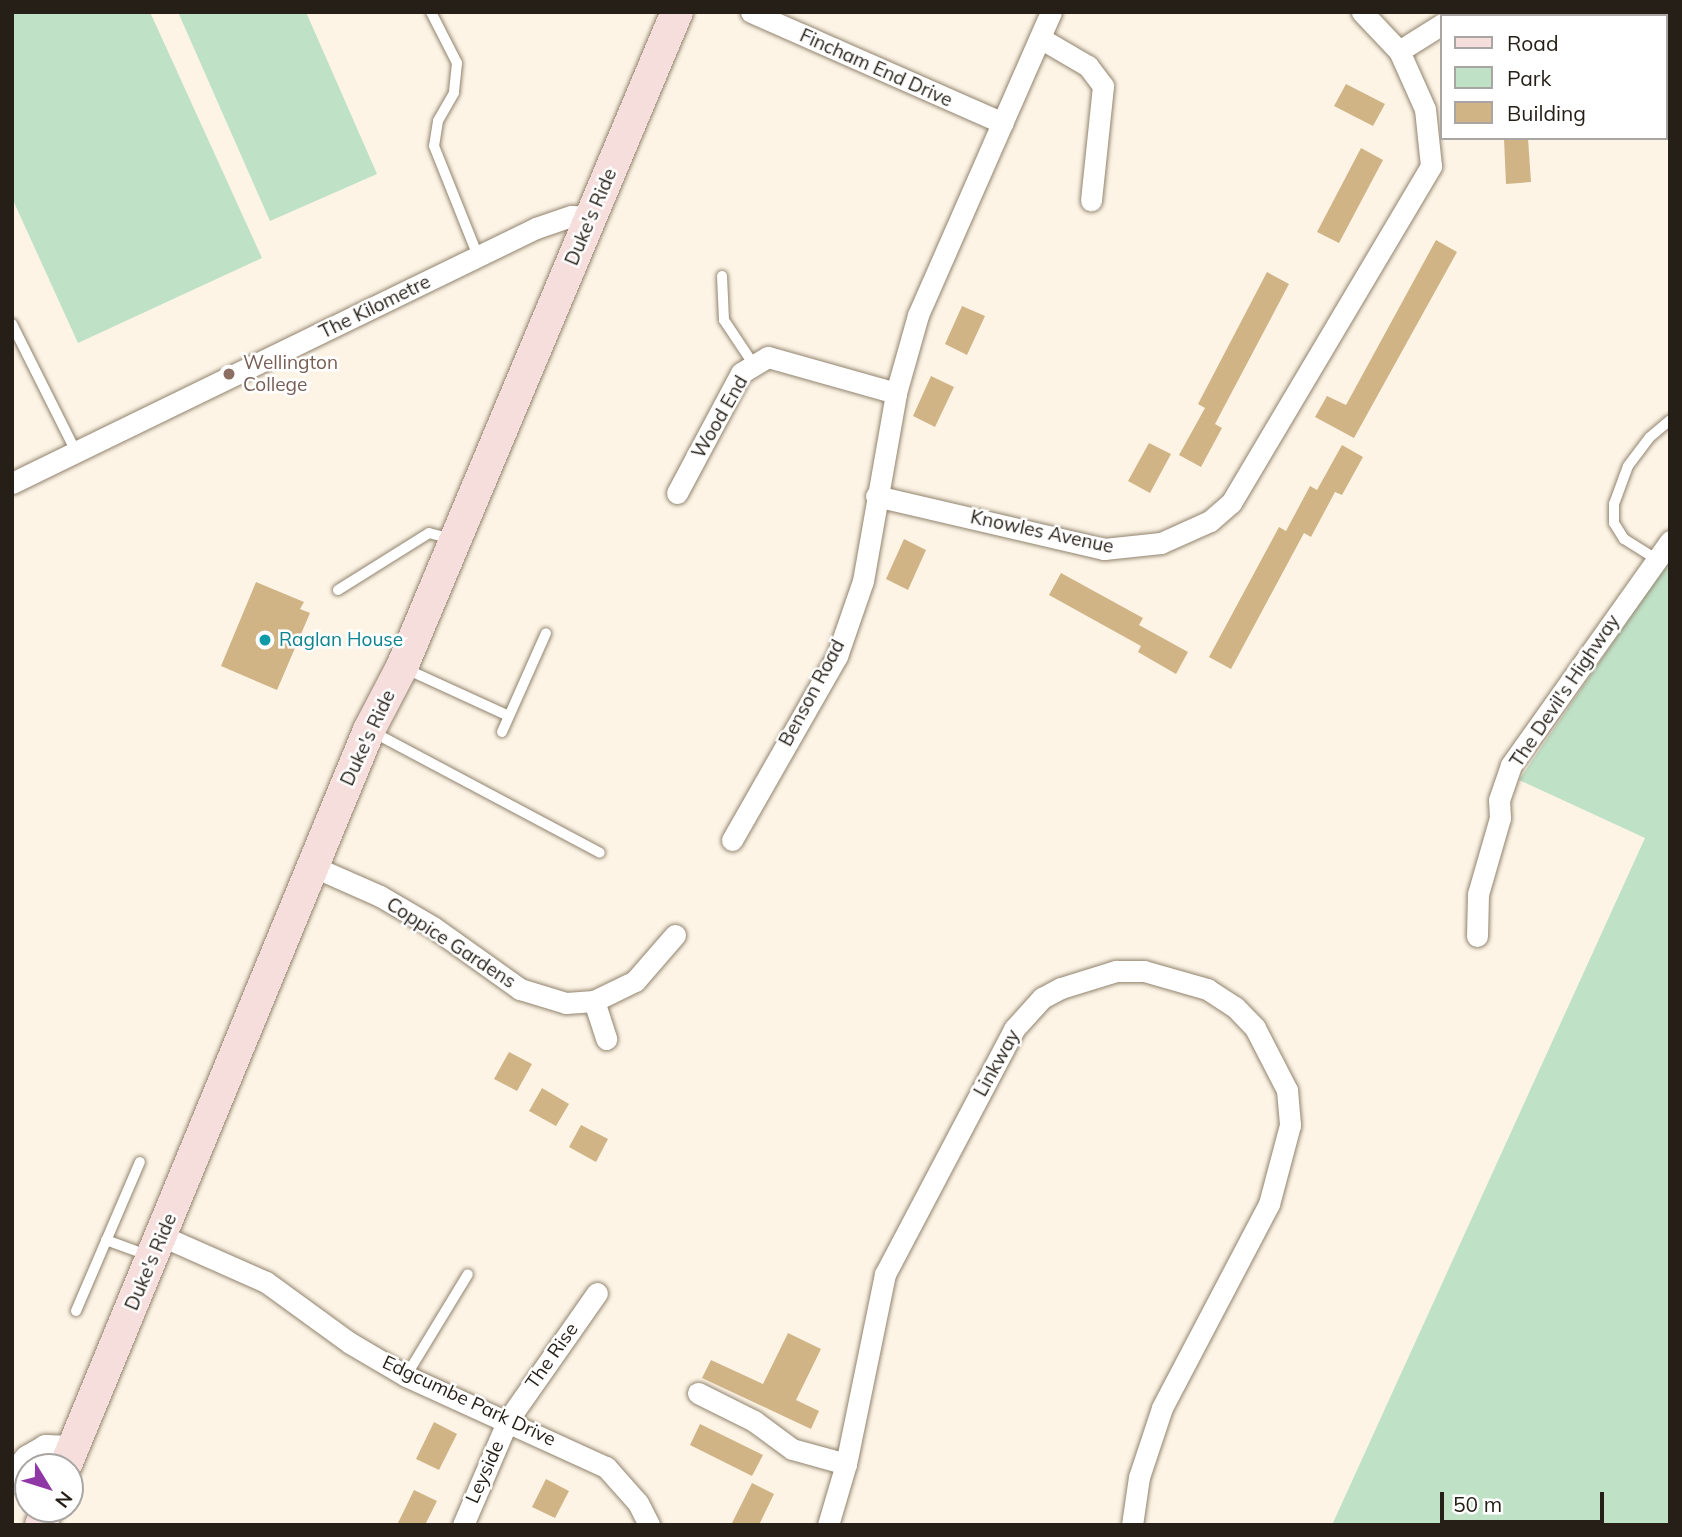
<!DOCTYPE html>
<html>
<head>
<meta charset="utf-8">
<style>
  body { margin:0 }
  #map { position:relative; width:1682px; height:1537px; overflow:hidden; background:#fdf4e6; font-family:Mulish,sans-serif }
  div>[style] { position:absolute }
  .green>* { inset:0; background:#bfe1c6 }
  .building>* { inset:0; background:#d1b486 }
  .roads { filter:drop-shadow(0 0 2px #91836e) drop-shadow(0 0 2px #91836e) }
  .service>* { height:10px; margin:-5px; padding:0 5px; transform-origin:5px; border-radius:5px; background:#fff }
  .minor>* { height:21px; margin:-10.5px; padding:0 10.5px; transform-origin:10.5px; border-radius:10.5px; background:#fff }
  .tertiary>* { height:28px; margin:-14px; padding:0 14px; transform-origin:14px; border-radius:14px; background:#fff }
  .secondary>* { height:32px; margin:-16px; padding:0 16px; transform-origin:16px; border-radius:16px; background:#f6dedd }
  .dots>* { width:19px; height:19px; translate:-50% -50%; box-sizing:border-box; border:4px solid #fff; border-radius:50% }
  span { translate:-50% -50%; white-space:nowrap; text-align:center; line-height:1.15; -webkit-text-stroke:5px #fff; paint-order:stroke }
  .street-label { font-size:19px; color:#251f17 }
  .education-label { font-size:19px; color:#785e54 }
  .left { translate:0 -50%; text-align:left }
  .culture-label { font-size:19px; color:#0d838f }
  .frame { position:absolute; inset:0; border:14px solid #251f17; pointer-events:none }
  .legend { position:absolute; left:1440px; top:14px; width:228px; height:126px; box-sizing:border-box; background:#fff; border:2px solid #a8a5a2; margin:0; padding:9px 12px; list-style:none; font-size:21px; color:#251f17 }
  .legend li { display:flex; align-items:center; gap:14px; height:35px }
  .legend b { width:35px; border:2px solid #a8a5a2 }
  .north { position:absolute; left:14px; top:1453px; width:70px; height:70px; box-sizing:border-box; background:#fff; border:2px solid #a8a5a2; border-radius:50%; rotate:128deg; font-size:19px; font-weight:700; line-height:28px; text-align:center; color:#251f17 }
  .north::after { content:''; display:block; margin:auto; width:24px; height:32px; background:#8f38a5; clip-path:polygon(50% 0,100% 100%,50% 72%,0 100%) }
  .scale { position:absolute; left:1440px; top:1492px; width:164px; height:32px; box-sizing:border-box; border:4px solid #251f17; border-top:0; padding-left:9px; font-size:21px; line-height:24px; white-space:nowrap; color:#251f17; -webkit-text-stroke:5px #fff; paint-order:stroke }
</style>
</head>
<body>
<div id="map">
  <div class="green">
    <div style="clip-path:polygon(12px 12px,150px 12px,262px 258px,78px 343px,12px 198px)"></div>
    <div style="clip-path:polygon(178px 12px,306px 12px,377px 174px,270px 221px)"></div>
    <div style="clip-path:polygon(1670px 559px,1670px 1525px,1332px 1525px,1645px 838px,1519px 780px)"></div>
  </div>
  <div class="building">
    <div style="clip-path:polygon(1346px 84px,1385px 104px,1373px 126px,1334px 106px)"></div>
    <div style="clip-path:polygon(1528px 138px,1531px 182px,1506px 184px,1504px 139px)"></div>
    <div style="clip-path:polygon(1361px 148px,1383px 160px,1339px 243px,1317px 232px)"></div>
    <div style="clip-path:polygon(1436px 240px,1457px 252px,1354px 438px,1315px 417px,1327px 396px,1346px 405px)"></div>
    <div style="clip-path:polygon(1267px 272px,1289px 284px,1215px 424px,1222px 428px,1201px 467px,1179px 455px,1205px 408px,1198px 404px)"></div>
    <div style="clip-path:polygon(962px 306px,985px 316px,967px 355px,945px 344px)"></div>
    <div style="clip-path:polygon(931px 376px,954px 387px,935px 427px,913px 416px)"></div>
    <div style="clip-path:polygon(1149px 443px,1171px 454px,1150px 493px,1128px 481px)"></div>
    <div style="clip-path:polygon(1342px 445px,1363px 457px,1342px 495px,1335px 492px,1311px 537px,1304px 533px,1231px 669px,1209px 657px,1279px 527px,1286px 531px,1310px 486px,1317px 490px)"></div>
    <div style="clip-path:polygon(904px 539px,926px 550px,908px 590px,886px 579px)"></div>
    <div style="clip-path:polygon(1061px 573px,1143px 618px,1139px 625px,1188px 652px,1176px 674px,1138px 652px,1141px 646px,1049px 595px)"></div>
    <div style="clip-path:polygon(256px 582px,304px 602px,300px 609px,310px 613px,277px 690px,221px 666px)"></div>
    <div style="clip-path:polygon(509px 1052px,532px 1064px,517px 1091px,494px 1079px)"></div>
    <div style="clip-path:polygon(542px 1088px,569px 1104px,556px 1126px,529px 1111px)"></div>
    <div style="clip-path:polygon(581px 1125px,608px 1139px,596px 1162px,569px 1147px)"></div>
    <div style="clip-path:polygon(788px 1333px,821px 1349px,796px 1400px,819px 1411px,811px 1429px,702px 1378px,711px 1360px,763px 1384px)"></div>
    <div style="clip-path:polygon(434px 1422px,457px 1434px,439px 1470px,416px 1459px)"></div>
    <div style="clip-path:polygon(700px 1424px,763px 1455px,752px 1476px,690px 1445px)"></div>
    <div style="clip-path:polygon(546px 1479px,569px 1491px,555px 1518px,532px 1507px)"></div>
    <div style="clip-path:polygon(752px 1483px,774px 1494px,759px 1525px,731px 1525px)"></div>
    <div style="clip-path:polygon(414px 1490px,437px 1501px,425px 1525px,397px 1525px)"></div>
  </div>
  <div class="roads">
    <div class="service">
      <div style="left:431px;top:12px;width:57px;rotate:63deg"></div>
      <div style="left:457px;top:63px;width:30px;rotate:96deg"></div>
      <div style="left:454px;top:93px;width:32px;rotate:120deg"></div>
      <div style="left:438px;top:121px;width:25px;rotate:99deg"></div>
      <div style="left:434px;top:146px;width:118px;rotate:68.2deg"></div>
      <div style="left:722px;top:276px;width:44px;rotate:87.4deg"></div>
      <div style="left:724px;top:320px;width:54px;rotate:56.3deg"></div>
      <div style="left:12px;top:324px;width:143px;rotate:63.4deg"></div>
      <div style="left:1656px;top:559px;width:38px;rotate:-148deg"></div>
      <div style="left:1624px;top:539px;width:19px;rotate:-122deg"></div>
      <div style="left:1614px;top:523px;width:19px;rotate:-90deg"></div>
      <div style="left:1614px;top:504px;width:40px;rotate:-69.8deg"></div>
      <div style="left:1628px;top:466px;width:36px;rotate:-53deg"></div>
      <div style="left:1650px;top:437px;width:26px;rotate:-40deg"></div>
      <div style="left:338px;top:590px;width:107px;rotate:-32.1deg"></div>
      <div style="left:429px;top:533px;width:23px;rotate:15deg"></div>
      <div style="left:404px;top:668px;width:115px;rotate:24.6deg"></div>
      <div style="left:371px;top:731px;width:259px;rotate:28deg"></div>
      <div style="left:502px;top:732px;width:108px;rotate:-66deg"></div>
      <div style="left:106px;top:1240px;width:47px;rotate:20deg"></div>
      <div style="left:76px;top:1311px;width:162px;rotate:-66.8deg"></div>
      <div style="left:406px;top:1376px;width:119px;rotate:-58.7deg"></div>
    </div>
    <div class="minor">
      <div style="left:751px;top:12px;width:275px;rotate:23.8deg"></div>
      <div style="left:1040px;top:38px;width:56px;rotate:30.3deg"></div>
      <div style="left:1088px;top:66px;width:25px;rotate:53deg"></div>
      <div style="left:1103px;top:86px;width:115px;rotate:96deg"></div>
      <div style="left:1399px;top:51px;width:51px;rotate:-32.1deg"></div>
      <div style="left:12px;top:483px;width:583px;rotate:-25.95deg"></div>
      <div style="left:536px;top:228px;width:37px;rotate:-19deg"></div>
      <div style="left:571px;top:216px;width:20px;rotate:3deg"></div>
      <div style="left:677px;top:493px;width:136px;rotate:-61.9deg"></div>
      <div style="left:741px;top:373px;width:31px;rotate:-31deg"></div>
      <div style="left:768px;top:357px;width:133px;rotate:15.7deg"></div>
      <div style="left:876px;top:496px;width:234px;rotate:13.1deg"></div>
      <div style="left:1104px;top:549px;width:57px;rotate:-6deg"></div>
      <div style="left:1161px;top:543px;width:54px;rotate:-24.2deg"></div>
      <div style="left:1210px;top:521px;width:28px;rotate:-41deg"></div>
      <div style="left:1231px;top:503px;width:392px;rotate:-59.3deg"></div>
      <div style="left:1431px;top:166px;width:57px;rotate:-96deg"></div>
      <div style="left:1425px;top:109px;width:64px;rotate:-114.1deg"></div>
      <div style="left:1399px;top:51px;width:54px;rotate:-133.5deg"></div>
      <div style="left:732px;top:840px;width:212px;rotate:-60.3deg"></div>
      <div style="left:837px;top:656px;width:79px;rotate:-70.9deg"></div>
      <div style="left:863px;top:581px;width:191px;rotate:-80deg"></div>
      <div style="left:896px;top:393px;width:81px;rotate:-74.2deg"></div>
      <div style="left:918px;top:315px;width:331px;rotate:-66.3deg"></div>
      <div style="left:312px;top:866px;width:74px;rotate:23.8deg"></div>
      <div style="left:380px;top:896px;width:61px;rotate:30.3deg"></div>
      <div style="left:433px;top:927px;width:107px;rotate:35.5deg"></div>
      <div style="left:520px;top:989px;width:48px;rotate:16.9deg"></div>
      <div style="left:566px;top:1003px;width:28px;rotate:-4deg"></div>
      <div style="left:594px;top:1001px;width:46px;rotate:-26deg"></div>
      <div style="left:635px;top:981px;width:61px;rotate:-49deg"></div>
      <div style="left:1477px;top:936px;width:42px;rotate:-88.6deg"></div>
      <div style="left:1478px;top:894px;width:79px;rotate:-73.9deg"></div>
      <div style="left:1500px;top:818px;width:18px;rotate:-93deg"></div>
      <div style="left:1499px;top:800px;width:37px;rotate:-71deg"></div>
      <div style="left:1511px;top:765px;width:275px;rotate:-54.6deg"></div>
      <div style="left:594px;top:1001px;width:40px;rotate:72deg"></div>
      <div style="left:162px;top:1236px;width:114px;rotate:23.9deg"></div>
      <div style="left:266px;top:1282px;width:104px;rotate:36deg"></div>
      <div style="left:350px;top:1343px;width:65px;rotate:30.5deg"></div>
      <div style="left:406px;top:1376px;width:220px;rotate:24.5deg"></div>
      <div style="left:606px;top:1467px;width:48px;rotate:48.4deg"></div>
      <div style="left:638px;top:1503px;width:25px;rotate:63deg"></div>
      <div style="left:698px;top:1393px;width:63px;rotate:26.6deg"></div>
      <div style="left:754px;top:1421px;width:47px;rotate:36.4deg"></div>
      <div style="left:792px;top:1449px;width:56px;rotate:15.5deg"></div>
      <div style="left:463px;top:1525px;width:114px;rotate:-66.8deg"></div>
      <div style="left:508px;top:1420px;width:155px;rotate:-55deg"></div>
      <div style="left:828px;top:1525px;width:64px;rotate:-73.6deg"></div>
      <div style="left:846px;top:1464px;width:194px;rotate:-78.4deg"></div>
      <div style="left:885px;top:1274px;width:277px;rotate:-62.2deg"></div>
      <div style="left:1014px;top:1029px;width:42px;rotate:-47.9deg"></div>
      <div style="left:1042px;top:998px;width:21px;rotate:-28deg"></div>
      <div style="left:1061px;top:988px;width:58px;rotate:-17.2deg"></div>
      <div style="left:1116px;top:971px;width:28px"></div>
      <div style="left:1144px;top:971px;width:66px;rotate:15.9deg"></div>
      <div style="left:1207px;top:989px;width:33px;rotate:33deg"></div>
      <div style="left:1235px;top:1007px;width:29px;rotate:46deg"></div>
      <div style="left:1255px;top:1028px;width:70px;rotate:62.7deg"></div>
      <div style="left:1287px;top:1090px;width:35px;rotate:85deg"></div>
      <div style="left:1290px;top:1125px;width:82px;rotate:104.9deg"></div>
      <div style="left:1269px;top:1204px;width:230px;rotate:117.7deg"></div>
      <div style="left:1162px;top:1408px;width:73px;rotate:108.4deg"></div>
      <div style="left:1139px;top:1477px;width:49px;rotate:98.3deg"></div>
    </div>
    <div class="tertiary">
      <div style="left:12px;top:1479px;width:26px;rotate:-50deg"></div>
      <div style="left:29px;top:1459px;width:20px;rotate:-30deg"></div>
      <div style="left:46px;top:1449px;width:26px;rotate:2deg"></div>
    </div>
    <div class="secondary">
      <div style="left:65px;top:1467px;width:797px;rotate:-67.58deg"></div>
      <div style="left:369px;top:730px;width:71px;rotate:-62.4deg"></div>
      <div style="left:402px;top:667px;width:710px;rotate:-67.23deg"></div>
      <div style="left:41px;top:1525px;width:17px;rotate:-69deg"></div>
    </div>
  </div>
  <div class="dots">
    <div style="left:229px;top:374px;background:#8d6e63"></div>
    <div style="left:265px;top:640px;background:#0f9aa8"></div>
  </div>
  <div class="street-label">
    <span style="left:876px;top:68px;rotate:24deg">Fincham End Drive</span>
    <span style="left:591px;top:217px;rotate:-67deg">Duke's Ride</span>
    <span style="left:375px;top:307px;rotate:-26deg">The Kilometre</span>
    <span style="left:720px;top:417px;rotate:-60deg">Wood End</span>
    <span style="left:1042px;top:532px;rotate:12deg">Knowles Avenue</span>
    <span style="left:1565px;top:691px;rotate:-56deg">The Devil's Highway</span>
    <span style="left:812px;top:693px;rotate:-62deg">Benson Road</span>
    <span style="left:368px;top:738px;rotate:-65deg">Duke's Ride</span>
    <span style="left:451px;top:943px;rotate:33deg">Coppice Gardens</span>
    <span style="left:997px;top:1063px;rotate:-61deg">Linkway</span>
    <span style="left:151px;top:1262px;rotate:-67deg">Duke's Ride</span>
    <span style="left:552px;top:1356px;rotate:-55deg">The Rise</span>
    <span style="left:469px;top:1401px;rotate:25deg">Edgcumbe Park Drive</span>
    <span style="left:485px;top:1472px;rotate:-66deg">Leyside</span>
  </div>
  <div class="education-label">
    <span class="left" style="left:243px;top:374px">Wellington<br>College</span>
  </div>
  <div class="culture-label">
    <span class="left" style="left:279px;top:640px">Raglan House</span>
  </div>
  <div class="frame"></div>
  <ul class="legend">
  <li><b style="height:9px;background:#f6dedd"></b>Road</li>
  <li><b style="height:19px;background:#bfe1c6"></b>Park</li>
  <li><b style="height:19px;background:#d1b486"></b>Building</li>
  </ul>
  <div class="north">N</div>
  <div class="scale">50 m</div>
</div>
</body>
</html>
